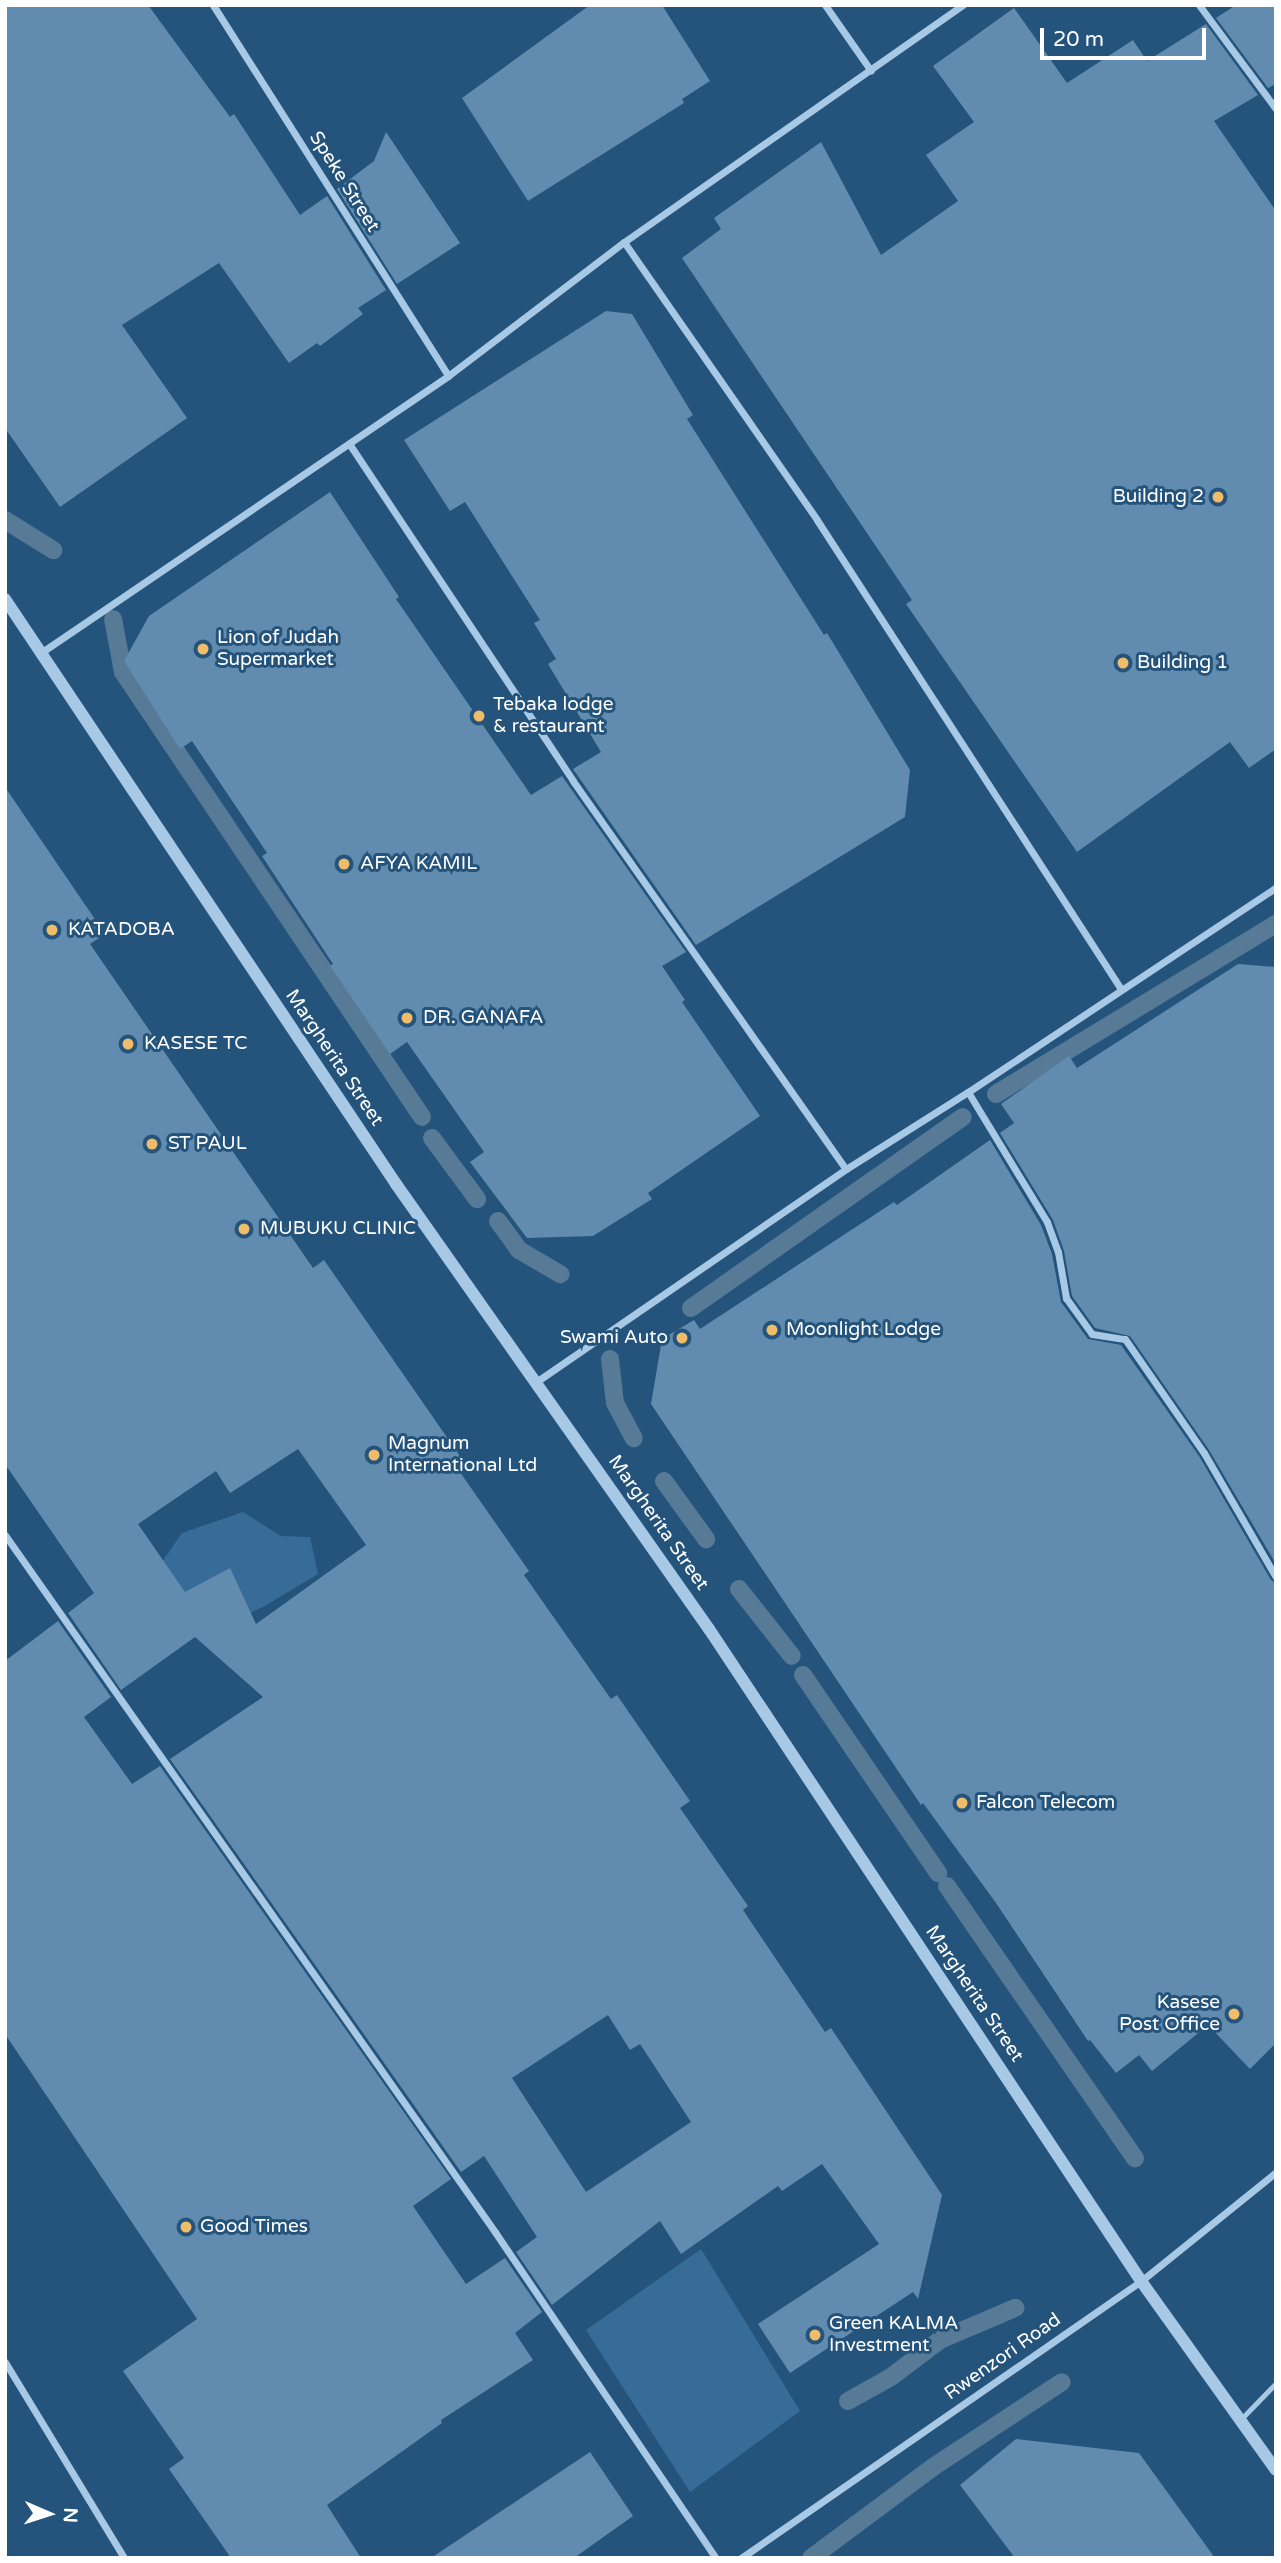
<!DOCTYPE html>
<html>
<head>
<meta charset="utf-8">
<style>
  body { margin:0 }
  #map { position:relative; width:1281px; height:2563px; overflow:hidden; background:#24537b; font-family:"Varela Round",sans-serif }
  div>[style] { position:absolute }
  .green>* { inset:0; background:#376c99 }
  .stream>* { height:18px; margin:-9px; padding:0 9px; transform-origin:9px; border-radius:9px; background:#577a97 }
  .building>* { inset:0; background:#618caf }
  .service>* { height:5px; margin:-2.5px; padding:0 2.5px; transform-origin:2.5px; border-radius:2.5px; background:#a7c9e5 }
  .minor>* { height:7px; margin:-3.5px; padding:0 3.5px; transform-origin:3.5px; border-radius:3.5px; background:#a7c9e5 }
  .tertiary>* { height:12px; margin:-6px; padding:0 6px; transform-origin:6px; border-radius:6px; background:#a7c9e5 }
  .dots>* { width:19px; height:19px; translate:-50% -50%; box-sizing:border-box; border:4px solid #24537b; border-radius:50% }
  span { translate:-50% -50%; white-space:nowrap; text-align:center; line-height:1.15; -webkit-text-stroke:6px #24537b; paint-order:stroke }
  .street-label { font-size:19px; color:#fff }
  .poi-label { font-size:19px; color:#fff }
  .right { translate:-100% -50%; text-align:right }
  .left { translate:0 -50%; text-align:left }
  .frame { position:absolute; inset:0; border:7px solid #fff; pointer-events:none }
  .north { position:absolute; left:14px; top:2479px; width:70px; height:70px; -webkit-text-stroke:5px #24537b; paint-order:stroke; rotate:93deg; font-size:19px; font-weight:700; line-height:28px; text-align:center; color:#fff }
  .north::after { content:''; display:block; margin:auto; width:24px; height:32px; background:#fff; clip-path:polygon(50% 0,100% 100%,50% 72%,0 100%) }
  .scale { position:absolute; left:1040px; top:28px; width:166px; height:32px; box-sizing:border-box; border:4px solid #fff; border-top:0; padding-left:9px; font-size:21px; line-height:24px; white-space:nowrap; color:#fff; -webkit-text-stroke:5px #24537b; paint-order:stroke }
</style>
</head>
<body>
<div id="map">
  <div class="green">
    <div style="clip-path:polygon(243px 1512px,281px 1536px,310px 1537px,318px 1574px,263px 1607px,219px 1628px,155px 1572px,182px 1533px)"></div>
    <div style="clip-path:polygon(701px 2249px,800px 2411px,690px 2492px,586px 2330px)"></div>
  </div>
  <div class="stream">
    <div style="left:5px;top:520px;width:57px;rotate:32deg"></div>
    <div style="left:113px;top:619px;width:54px;rotate:79.3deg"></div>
    <div style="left:123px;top:672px;width:536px;rotate:56.1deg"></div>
    <div style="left:996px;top:1094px;width:328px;rotate:-31.3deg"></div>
    <div style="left:432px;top:1138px;width:76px;rotate:53.6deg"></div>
    <div style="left:498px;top:1221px;width:36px;rotate:54deg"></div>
    <div style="left:519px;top:1250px;width:48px;rotate:30.3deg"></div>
    <div style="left:691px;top:1308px;width:332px;rotate:-35.1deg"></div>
    <div style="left:610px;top:1359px;width:44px;rotate:83.5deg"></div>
    <div style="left:615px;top:1403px;width:40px;rotate:62deg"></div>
    <div style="left:664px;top:1481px;width:72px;rotate:54.1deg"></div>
    <div style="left:739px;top:1589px;width:85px;rotate:51.7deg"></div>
    <div style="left:803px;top:1675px;width:240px;rotate:55.7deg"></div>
    <div style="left:947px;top:1886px;width:331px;rotate:55.4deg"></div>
    <div style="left:848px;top:2401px;width:49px;rotate:-29.2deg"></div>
    <div style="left:891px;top:2377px;width:61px;rotate:-37.1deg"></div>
    <div style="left:940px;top:2340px;width:82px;rotate:-23.1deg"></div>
    <div style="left:811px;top:2558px;width:152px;rotate:-36.7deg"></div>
    <div style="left:933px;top:2467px;width:154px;rotate:-33.4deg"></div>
  </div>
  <div class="building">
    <div style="clip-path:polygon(5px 5px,148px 5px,230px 117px,234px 114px,300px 215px,327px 196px,386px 290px,358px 308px,363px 314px,320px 346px,317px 343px,289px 363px,219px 263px,122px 325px,187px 418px,60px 507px,5px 428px)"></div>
    <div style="clip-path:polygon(590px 5px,662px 5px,710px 81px,682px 99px,684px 103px,528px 201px,462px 98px)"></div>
    <div style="clip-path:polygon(1236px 5px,1276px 5px,1276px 84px,1268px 88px,1216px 18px)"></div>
    <div style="clip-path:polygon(1014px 8px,1067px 83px,1133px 40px,1147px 61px,1206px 24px,1258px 95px,1214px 121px,1276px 211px,1276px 749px,1249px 768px,1230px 742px,1077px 852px,906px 604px,912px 600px,682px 258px,721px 229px,714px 218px,821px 142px,881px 255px,958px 201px,926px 155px,974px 122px,933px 66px)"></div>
    <div style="clip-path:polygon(386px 132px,460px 243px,397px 284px,337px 189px,374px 161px)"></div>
    <div style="clip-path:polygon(606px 311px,632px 314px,693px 415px,687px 419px,824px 635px,827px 633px,910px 770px,905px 817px,696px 945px,573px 769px,601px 752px,548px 664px,556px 659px,534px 623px,540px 620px,465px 502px,450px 511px,404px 440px)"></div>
    <div style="clip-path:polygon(330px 492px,399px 597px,396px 599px,531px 795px,562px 776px,686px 952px,662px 966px,685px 1000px,682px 1002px,760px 1116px,648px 1193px,652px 1199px,593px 1236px,527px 1238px,470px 1162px,484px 1152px,407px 1042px,390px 1054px,330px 966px,333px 964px,262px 856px,267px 853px,192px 741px,180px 749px,124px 661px,149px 616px)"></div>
    <div style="clip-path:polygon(evenodd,5px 787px,105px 934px,90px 944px,313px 1268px,324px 1260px,462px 1459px,455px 1465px,529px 1571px,524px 1575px,611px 1699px,617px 1695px,690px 1801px,680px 1808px,748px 1906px,743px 1910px,825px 2032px,831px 2028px,942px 2195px,918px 2299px,913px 2292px,790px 2373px,758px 2324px,879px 2244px,822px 2164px,782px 2191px,778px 2186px,681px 2254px,660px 2221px,552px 2305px,516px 2252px,537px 2237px,484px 2156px,461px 2172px,170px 1759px,263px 1697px,195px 1637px,121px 1690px,68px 1613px,94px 1593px,5px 1464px,5px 787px,298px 1449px,366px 1545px,256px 1624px,230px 1568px,185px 1592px,138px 1524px,216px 1471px,230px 1493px,298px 1449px,5px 787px,608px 2015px,630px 2050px,640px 2044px,691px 2122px,586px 2192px,512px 2078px,608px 2015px)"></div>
    <div style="clip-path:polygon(1238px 964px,1276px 967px,1276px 1564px,1209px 1450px,1130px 1336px,1095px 1328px,1072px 1296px,1064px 1251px,1053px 1220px,1000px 1133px,1014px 1123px,1001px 1104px,1069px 1056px,1077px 1068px)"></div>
    <div style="clip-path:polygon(990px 1140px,1041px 1225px,1052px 1254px,1061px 1302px,1088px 1339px,1121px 1345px,1199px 1456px,1271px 1580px,1276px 1583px,1276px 2043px,1250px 2069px,1208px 2025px,1152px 2071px,1139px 2055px,1116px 2073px,1090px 2040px,1088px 2041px,996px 1903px,923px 1803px,921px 1805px,651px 1404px,662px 1339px,694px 1320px,700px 1329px,894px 1202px,897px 1205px)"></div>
    <div style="clip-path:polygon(58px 1621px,111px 1697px,84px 1717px,132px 1784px,160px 1766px,451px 2179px,413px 2206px,466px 2284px,505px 2258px,542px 2312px,515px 2333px,533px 2360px,441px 2420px,442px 2423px,327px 2505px,361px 2558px,231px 2558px,169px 2469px,184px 2458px,123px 2371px,197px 2319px,5px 2034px,5px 1661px)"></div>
    <div style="clip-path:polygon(1016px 2439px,1139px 2453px,1215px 2558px,1015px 2558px,960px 2485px)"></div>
    <div style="clip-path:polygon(590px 2452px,633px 2516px,574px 2558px,431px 2558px)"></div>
  </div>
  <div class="service">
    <div style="left:1241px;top:2419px;width:50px;rotate:-45.8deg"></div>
  </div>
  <div class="minor">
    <div style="left:213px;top:5px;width:439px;rotate:57.6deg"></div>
    <div style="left:825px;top:5px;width:80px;rotate:55.1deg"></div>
    <div style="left:1199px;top:5px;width:129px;rotate:53.5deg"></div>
    <div style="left:624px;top:242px;width:338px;rotate:55.2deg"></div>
    <div style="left:817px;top:520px;width:559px;rotate:57.05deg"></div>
    <div style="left:350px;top:445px;width:403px;rotate:56.4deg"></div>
    <div style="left:573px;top:781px;width:474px;rotate:54.9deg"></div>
    <div style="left:42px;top:652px;width:491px;rotate:-34.2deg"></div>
    <div style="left:448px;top:376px;width:221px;rotate:-37.3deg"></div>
    <div style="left:624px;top:242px;width:414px;rotate:-35deg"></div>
    <div style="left:968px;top:1092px;width:152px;rotate:58.7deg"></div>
    <div style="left:1047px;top:1222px;width:32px;rotate:70deg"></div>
    <div style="left:1058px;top:1252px;width:47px;rotate:80.1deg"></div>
    <div style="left:1066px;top:1298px;width:44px;rotate:54.2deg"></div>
    <div style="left:1092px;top:1334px;width:33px;rotate:9deg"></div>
    <div style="left:1125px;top:1339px;width:139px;rotate:55.3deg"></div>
    <div style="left:1204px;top:1453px;width:143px;rotate:59.9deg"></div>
    <div style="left:536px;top:1382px;width:376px;rotate:-34.5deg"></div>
    <div style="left:846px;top:1169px;width:144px;rotate:-32.3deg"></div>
    <div style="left:968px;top:1092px;width:370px;rotate:-33.6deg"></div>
    <div style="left:5px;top:1535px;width:852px;rotate:54.89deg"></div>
    <div style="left:495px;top:2232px;width:394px;rotate:55.9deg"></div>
    <div style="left:5px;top:2362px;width:229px;rotate:58.7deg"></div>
    <div style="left:741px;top:2558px;width:487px;rotate:-34.7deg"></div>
    <div style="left:1141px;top:2281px;width:174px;rotate:-38.9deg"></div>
  </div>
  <div class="tertiary">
    <div style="left:5px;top:599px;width:704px;rotate:56.24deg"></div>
    <div style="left:396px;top:1184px;width:544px;rotate:54.88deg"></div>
    <div style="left:709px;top:1629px;width:782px;rotate:56.47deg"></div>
    <div style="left:1141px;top:2281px;width:232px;rotate:54.5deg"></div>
  </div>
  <div class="dots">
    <div style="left:1218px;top:497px;background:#efbc6a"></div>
    <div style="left:203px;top:649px;background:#efbc6a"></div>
    <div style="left:1123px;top:663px;background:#efbc6a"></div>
    <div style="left:479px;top:716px;background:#efbc6a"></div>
    <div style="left:344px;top:864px;background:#efbc6a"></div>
    <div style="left:52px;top:930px;background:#efbc6a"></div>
    <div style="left:407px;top:1018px;background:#efbc6a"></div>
    <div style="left:128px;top:1044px;background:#efbc6a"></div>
    <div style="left:152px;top:1144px;background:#efbc6a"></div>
    <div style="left:244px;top:1229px;background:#efbc6a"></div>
    <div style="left:772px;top:1330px;background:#efbc6a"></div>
    <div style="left:682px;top:1338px;background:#efbc6a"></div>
    <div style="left:374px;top:1455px;background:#efbc6a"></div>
    <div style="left:962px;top:1803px;background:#efbc6a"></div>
    <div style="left:1234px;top:2014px;background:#efbc6a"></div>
    <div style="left:186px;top:2227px;background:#efbc6a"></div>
    <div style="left:815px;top:2335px;background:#efbc6a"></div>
  </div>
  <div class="street-label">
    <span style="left:344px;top:182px;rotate:58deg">Speke Street</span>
    <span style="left:334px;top:1058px;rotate:56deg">Margherita Street</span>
    <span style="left:658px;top:1523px;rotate:55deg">Margherita Street</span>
    <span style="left:974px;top:1994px;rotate:56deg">Margherita Street</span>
    <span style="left:1003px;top:2357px;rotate:-35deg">Rwenzori Road</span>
  </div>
  <div class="poi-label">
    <span class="right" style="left:1204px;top:497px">Building 2</span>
    <span class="left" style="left:217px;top:649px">Lion of Judah<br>Supermarket</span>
    <span class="left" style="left:1137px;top:663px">Building 1</span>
    <span class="left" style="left:493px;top:716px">Tebaka lodge<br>&amp; restaurant</span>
    <span class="left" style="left:360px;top:864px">AFYA KAMIL</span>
    <span class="left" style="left:68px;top:930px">KATADOBA</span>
    <span class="left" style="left:423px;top:1018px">DR. GANAFA</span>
    <span class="left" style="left:144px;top:1044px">KASESE TC</span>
    <span class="left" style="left:168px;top:1144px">ST PAUL</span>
    <span class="left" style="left:260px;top:1229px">MUBUKU CLINIC</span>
    <span class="left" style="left:786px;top:1330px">Moonlight Lodge</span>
    <span class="right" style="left:668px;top:1338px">Swami Auto</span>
    <span class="left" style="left:388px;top:1455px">Magnum<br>International Ltd</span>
    <span class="left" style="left:976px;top:1803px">Falcon Telecom</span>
    <span class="right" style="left:1220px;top:2014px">Kasese<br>Post Office</span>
    <span class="left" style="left:200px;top:2227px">Good Times</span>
    <span class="left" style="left:829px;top:2335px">Green KALMA<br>Investment</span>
  </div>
  <div class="frame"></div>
  <div class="north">N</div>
  <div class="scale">20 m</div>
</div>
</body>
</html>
